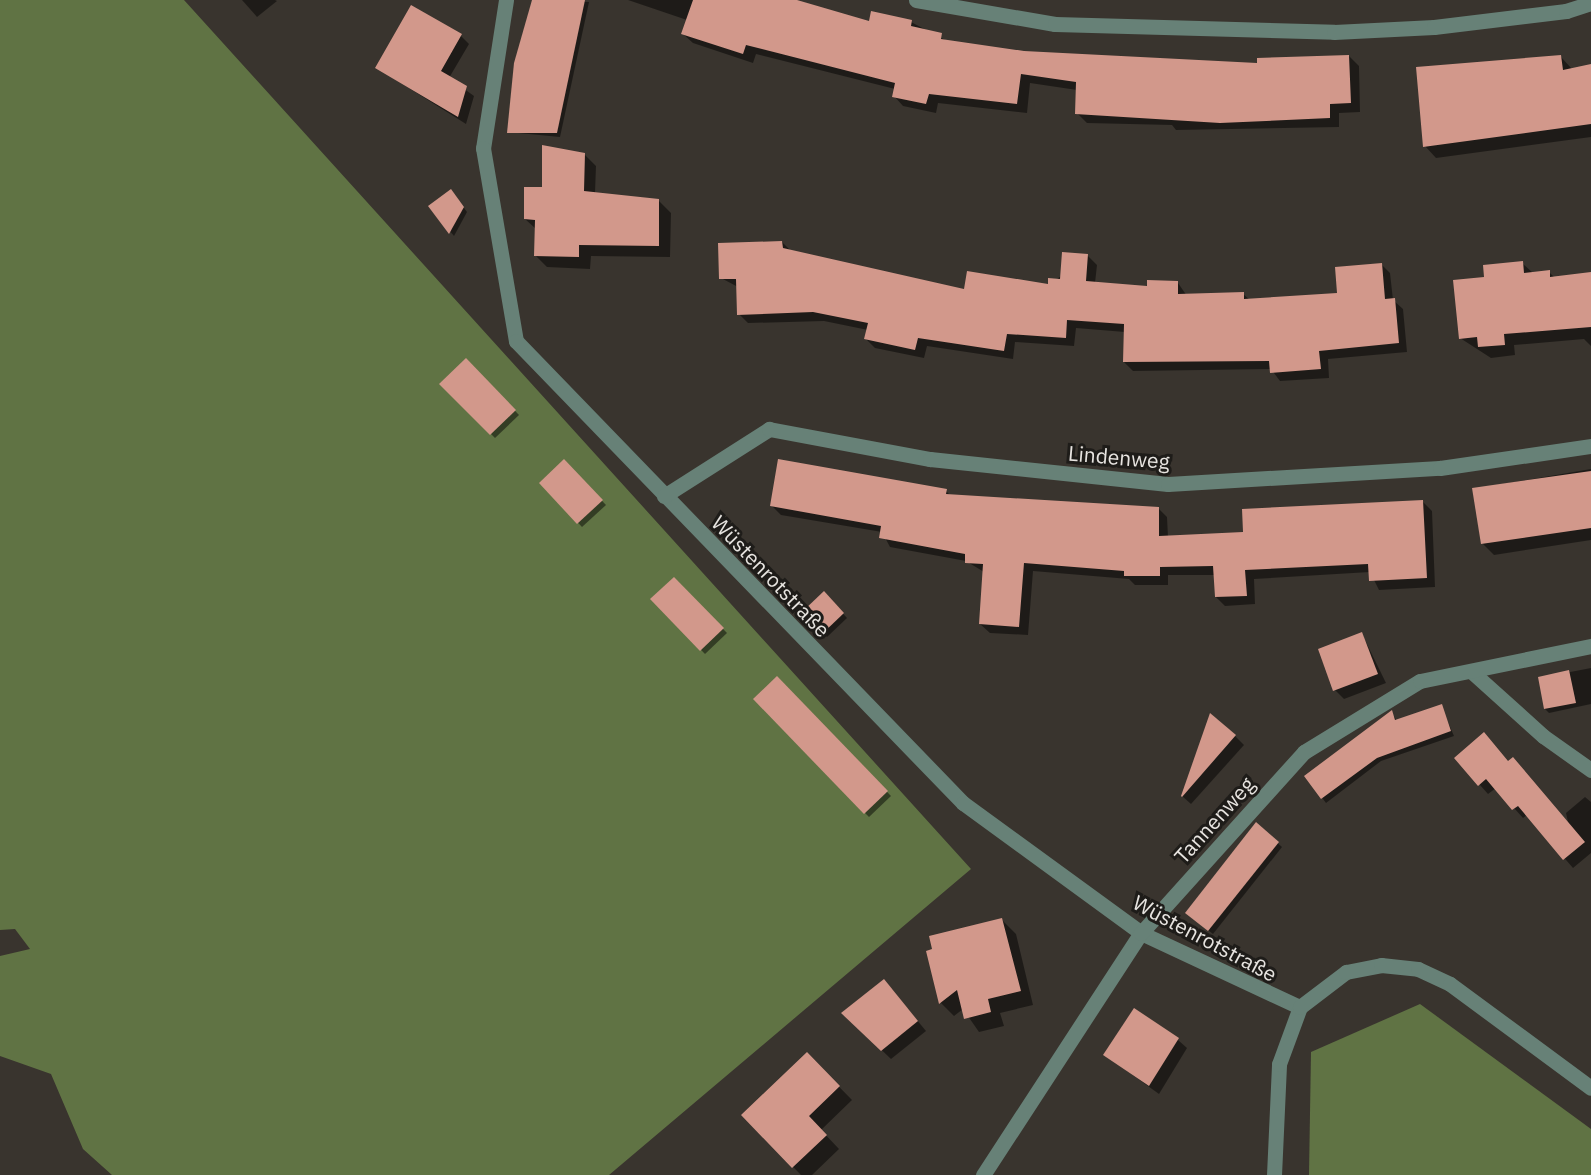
<!DOCTYPE html>
<html>
<head>
<meta charset="utf-8">
<style>
  body { margin:0 }
  #map { position:relative; width:1591px; height:1175px; overflow:hidden; background:#39342e; font-family:"IBM Plex Sans",sans-serif }
  div>[style] { position:absolute }
  .forest>* { inset:0; background:#607344 }
  .shadow>* { inset:0; background:#0007 }
  .building>* { inset:0; background:#d2988b }
  .minor>* { height:15px; margin:-7.5px; padding:0 7.5px; transform-origin:7.5px; border-radius:7.5px; background:#678177 }
  span { translate:-50% -50%; white-space:nowrap; text-align:center; line-height:1.15; -webkit-text-stroke:6px #1e1c19; paint-order:stroke }
  .street-label { font-size:21px; color:#e7e4e0 }
</style>
</head>
<body>
<div id="map">
  <div class="forest">
    <div style="clip-path:polygon(0 0,184px 0,971px 869px,609px 1175px,112px 1175px,83px 1149px,51px 1074px,0 1056px,0 956px,30px 949px,15px 929px,0 930px)"></div>
    <div style="clip-path:polygon(1420px 1004px,1591px 1129px,1591px 1175px,1309px 1175px,1311px 1052px)"></div>
  </div>
  <div class="shadow">
    <div style="clip-path:polygon(242px 0,275px 0,277px 1px,257px 17px)"></div>
    <div style="clip-path:polygon(534px 0,589px 2px,560px 137px,508px 132px)"></div>
    <div style="clip-path:polygon(628px 0,792px 0,870px 23px,911px 22px,949px 42px,1024px 53px,1258px 65px,1349px 56px,1359px 66px,1360px 112px,1339px 113px,1339px 127px,1176px 130px,1172px 125px,1087px 123px,1077px 113px,1077px 90px,1030px 83px,1027px 113px,938px 103px,936px 113px,903px 106px,894px 96px,895px 89px,756px 54px,753px 63px,693px 43px,683px 34px,687px 20px)"></div>
    <div style="clip-path:polygon(461px 36px,469px 44px,449px 78px,474px 96px,466px 124px,377px 68px)"></div>
    <div style="clip-path:polygon(1561px 57px,1572px 69px,1591px 66px,1591px 137px,1436px 158px,1425px 146px)"></div>
    <div style="clip-path:polygon(584px 154px,596px 166px,595px 193px,659px 201px,671px 213px,670px 257px,591px 256px,590px 269px,547px 267px,535px 255px,536px 229px,525px 219px,543px 189px)"></div>
    <div style="clip-path:polygon(455px 196px,467px 212px,454px 236px,430px 207px)"></div>
    <div style="clip-path:polygon(782px 242px,791px 251px,965px 291px,1049px 285px,1088px 256px,1097px 265px,1095px 283px,1148px 288px,1178px 283px,1187px 296px,1243px 294px,1250px 300px,1338px 294px,1381px 264px,1390px 273px,1393px 300px,1403px 309px,1407px 352px,1328px 359px,1329px 378px,1280px 381px,1271px 369px,1133px 371px,1124px 362px,1125px 332px,1076px 328px,1074px 346px,1015px 342px,1013px 359px,927px 346px,924px 358px,875px 348px,866px 339px,868px 330px,824px 321px,748px 323px,739px 314px,738px 287px,721px 278px)"></div>
    <div style="clip-path:polygon(1522px 263px,1533px 273px,1549px 272px,1555px 278px,1591px 274px,1591px 346px,1584px 339px,1514px 345px,1515px 355px,1491px 358px,1460px 338px,1485px 278px)"></div>
    <div style="clip-path:polygon(466px 360px,519px 415px,495px 438px,441px 384px)"></div>
    <div style="clip-path:polygon(564px 461px,606px 505px,582px 527px,541px 483px)"></div>
    <div style="clip-path:polygon(1591px 469px,1591px 540px,1494px 555px,1482px 543px,1474px 489px)"></div>
    <div style="clip-path:polygon(946px 491px,951px 496px,1158px 508px,1167px 517px,1168px 537px,1245px 533px,1423px 502px,1432px 511px,1435px 587px,1379px 590px,1370px 572px,1254px 579px,1255px 604px,1225px 606px,1216px 597px,1215px 575px,1168px 575px,1168px 585px,1135px 585px,1129px 579px,1033px 571px,1028px 635px,990px 633px,980px 624px,984px 572px,966px 561px,890px 547px,882px 532px,781px 515px,772px 506px)"></div>
    <div style="clip-path:polygon(674px 579px,727px 633px,705px 654px,652px 599px)"></div>
    <div style="clip-path:polygon(824px 593px,847px 618px,827px 637px,804px 612px)"></div>
    <div style="clip-path:polygon(1362px 634px,1386px 683px,1344px 699px,1335px 690px)"></div>
    <div style="clip-path:polygon(1591px 668px,1591px 704px,1549px 713px,1545px 709px,1539px 678px)"></div>
    <div style="clip-path:polygon(777px 678px,891px 796px,869px 817px,755px 699px)"></div>
    <div style="clip-path:polygon(1441px 706px,1454px 736px,1381px 761px,1326px 803px,1306px 776px,1391px 712px,1397px 721px)"></div>
    <div style="clip-path:polygon(1235px 736px,1244px 745px,1191px 804px,1182px 796px)"></div>
    <div style="clip-path:polygon(1456px 758px,1509px 763px,1568px 822px,1566px 813px,1585px 797px,1591px 802px,1591px 853px,1573px 868px,1527px 815px,1523px 818px,1496px 788px,1488px 794px)"></div>
    <div style="clip-path:polygon(1256px 824px,1282px 847px,1213px 934px,1191px 917px)"></div>
    <div style="clip-path:polygon(1002px 920px,1016px 934px,1033px 1005px,1000px 1013px,1004px 1026px,979px 1032px,963px 1009px,954px 1016px,941px 1003px,928px 952px)"></div>
    <div style="clip-path:polygon(892px 990px,926px 1031px,891px 1059px,843px 1013px)"></div>
    <div style="clip-path:polygon(1178px 1040px,1187px 1048px,1159px 1094px,1105px 1055px)"></div>
    <div style="clip-path:polygon(807px 1054px,852px 1100px,821px 1130px,839px 1149px,812px 1175px,801px 1175px,743px 1115px)"></div>
  </div>
  <div class="building">
    <div style="clip-path:polygon(532px 0,585px 0,557px 133px,507px 133px,514px 63px)"></div>
    <div style="clip-path:polygon(693px 0,797px 0,869px 21px,871px 11px,912px 20px,911px 26px,942px 33px,941px 39px,1024px 51px,1257px 63px,1257px 58px,1349px 55px,1351px 103px,1330px 104px,1330px 118px,1220px 123px,1075px 114px,1076px 82px,1021px 74px,1017px 104px,929px 94px,926px 104px,892px 97px,895px 83px,746px 45px,743px 54px,681px 34px)"></div>
    <div style="clip-path:polygon(411px 5px,462px 34px,441px 71px,467px 86px,458px 117px,375px 68px)"></div>
    <div style="clip-path:polygon(1561px 55px,1563px 70px,1591px 64px,1591px 124px,1423px 147px,1416px 67px)"></div>
    <div style="clip-path:polygon(542px 145px,585px 153px,584px 191px,659px 199px,659px 246px,579px 245px,579px 257px,534px 256px,535px 220px,524px 219px,524px 187px,542px 187px)"></div>
    <div style="clip-path:polygon(451px 189px,464px 207px,449px 234px,428px 206px)"></div>
    <div style="clip-path:polygon(782px 241px,783px 248px,964px 289px,967px 271px,1048px 284px,1048px 278px,1060px 279px,1062px 252px,1088px 254px,1086px 281px,1147px 286px,1147px 280px,1178px 281px,1178px 294px,1244px 292px,1244px 299px,1337px 293px,1335px 267px,1382px 263px,1385px 299px,1395px 298px,1399px 343px,1319px 351px,1321px 369px,1270px 373px,1269px 361px,1123px 362px,1124px 324px,1067px 320px,1066px 338px,1007px 334px,1004px 351px,918px 338px,915px 350px,864px 339px,868px 323px,813px 312px,737px 315px,736px 279px,719px 279px,718px 243px)"></div>
    <div style="clip-path:polygon(1523px 261px,1524px 273px,1550px 270px,1550px 277px,1591px 272px,1591px 327px,1504px 334px,1505px 345px,1478px 347px,1477px 337px,1459px 339px,1453px 280px,1484px 277px,1483px 265px)"></div>
    <div style="clip-path:polygon(466px 358px,516px 410px,490px 435px,439px 384px)"></div>
    <div style="clip-path:polygon(564px 459px,603px 500px,577px 524px,539px 483px)"></div>
    <div style="clip-path:polygon(778px 459px,947px 489px,946px 494px,1159px 507px,1159px 536px,1243px 532px,1242px 509px,1423px 500px,1427px 578px,1369px 581px,1368px 564px,1245px 570px,1247px 596px,1215px 597px,1213px 566px,1160px 567px,1160px 576px,1124px 576px,1124px 571px,1024px 563px,1019px 627px,979px 624px,983px 564px,965px 563px,965px 554px,879px 538px,881px 526px,770px 506px)"></div>
    <div style="clip-path:polygon(1591px 471px,1591px 528px,1481px 544px,1472px 488px)"></div>
    <div style="clip-path:polygon(674px 577px,724px 628px,700px 651px,650px 599px)"></div>
    <div style="clip-path:polygon(824px 591px,844px 613px,822px 634px,802px 612px)"></div>
    <div style="clip-path:polygon(1362px 632px,1378px 674px,1333px 691px,1318px 649px)"></div>
    <div style="clip-path:polygon(1569px 670px,1576px 703px,1544px 709px,1538px 677px)"></div>
    <div style="clip-path:polygon(777px 676px,888px 791px,864px 814px,753px 699px)"></div>
    <div style="clip-path:polygon(1442px 704px,1451px 731px,1377px 758px,1321px 799px,1304px 776px,1392px 710px,1395px 720px)"></div>
    <div style="clip-path:polygon(1210px 713px,1236px 735px,1182px 797px,1181px 796px)"></div>
    <div style="clip-path:polygon(1484px 732px,1508px 761px,1513px 757px,1585px 842px,1563px 860px,1518px 806px,1512px 810px,1486px 779px,1478px 786px,1454px 758px)"></div>
    <div style="clip-path:polygon(1256px 822px,1279px 842px,1208px 931px,1185px 913px)"></div>
    <div style="clip-path:polygon(1002px 918px,1021px 991px,988px 999px,991px 1012px,964px 1019px,957px 990px,939px 1004px,926px 951px,932px 949px,929px 936px)"></div>
    <div style="clip-path:polygon(884px 979px,918px 1021px,881px 1051px,841px 1013px)"></div>
    <div style="clip-path:polygon(1134px 1008px,1179px 1038px,1149px 1086px,1103px 1055px)"></div>
    <div style="clip-path:polygon(807px 1052px,840px 1086px,809px 1116px,827px 1135px,792px 1168px,741px 1115px)"></div>
  </div>
  <div class="minor">
    <div style="left:506px;top:0;width:150px;rotate:98.8deg"></div>
    <div style="left:483px;top:148px;width:196px;rotate:80.3deg"></div>
    <div style="left:516px;top:341px;width:643px;rotate:45.95deg"></div>
    <div style="left:963px;top:803px;width:220px;rotate:36.1deg"></div>
    <div style="left:1141px;top:933px;width:175px;rotate:25deg"></div>
    <div style="left:916px;top:0;width:141px;rotate:9.8deg"></div>
    <div style="left:1055px;top:24px;width:279px;rotate:1.6deg"></div>
    <div style="left:1334px;top:32px;width:100px;rotate:-2.9deg"></div>
    <div style="left:1434px;top:27px;width:133px;rotate:-6.9deg"></div>
    <div style="left:1566px;top:11px;width:26px;rotate:-18deg"></div>
    <div style="left:664px;top:496px;width:125px;rotate:-32.5deg"></div>
    <div style="left:769px;top:429px;width:164px;rotate:10.6deg"></div>
    <div style="left:930px;top:459px;width:239px;rotate:6deg"></div>
    <div style="left:1168px;top:484px;width:272px;rotate:-3.4deg"></div>
    <div style="left:1440px;top:468px;width:153px;rotate:-8.3deg"></div>
    <div style="left:1472px;top:672px;width:96px;rotate:42deg"></div>
    <div style="left:1543px;top:736px;width:59px;rotate:35.3deg"></div>
    <div style="left:983px;top:1175px;width:289px;rotate:-56.9deg"></div>
    <div style="left:1141px;top:933px;width:244px;rotate:-48deg"></div>
    <div style="left:1304px;top:752px;width:136px;rotate:-31.5deg"></div>
    <div style="left:1420px;top:681px;width:175px;rotate:-11.6deg"></div>
    <div style="left:1274px;top:1175px;width:111px;rotate:-87.4deg"></div>
    <div style="left:1279px;top:1064px;width:61px;rotate:-69.8deg"></div>
    <div style="left:1300px;top:1007px;width:58px;rotate:-37.3deg"></div>
    <div style="left:1346px;top:972px;width:36px;rotate:-11deg"></div>
    <div style="left:1381px;top:965px;width:37px;rotate:6deg"></div>
    <div style="left:1418px;top:969px;width:35px;rotate:25deg"></div>
    <div style="left:1450px;top:984px;width:175px;rotate:36.4deg"></div>
  </div>
  <div class="street-label">
    <span style="left:1119px;top:457px;rotate:5deg">Lindenweg</span>
    <span style="left:771px;top:576px;rotate:46deg">Wüstenrotstraße</span>
    <span style="left:1214px;top:820px;rotate:-48deg">Tannenweg</span>
    <span style="left:1205px;top:938px;rotate:28deg">Wüstenrotstraße</span>
  </div>
</div>
</body>
</html>
